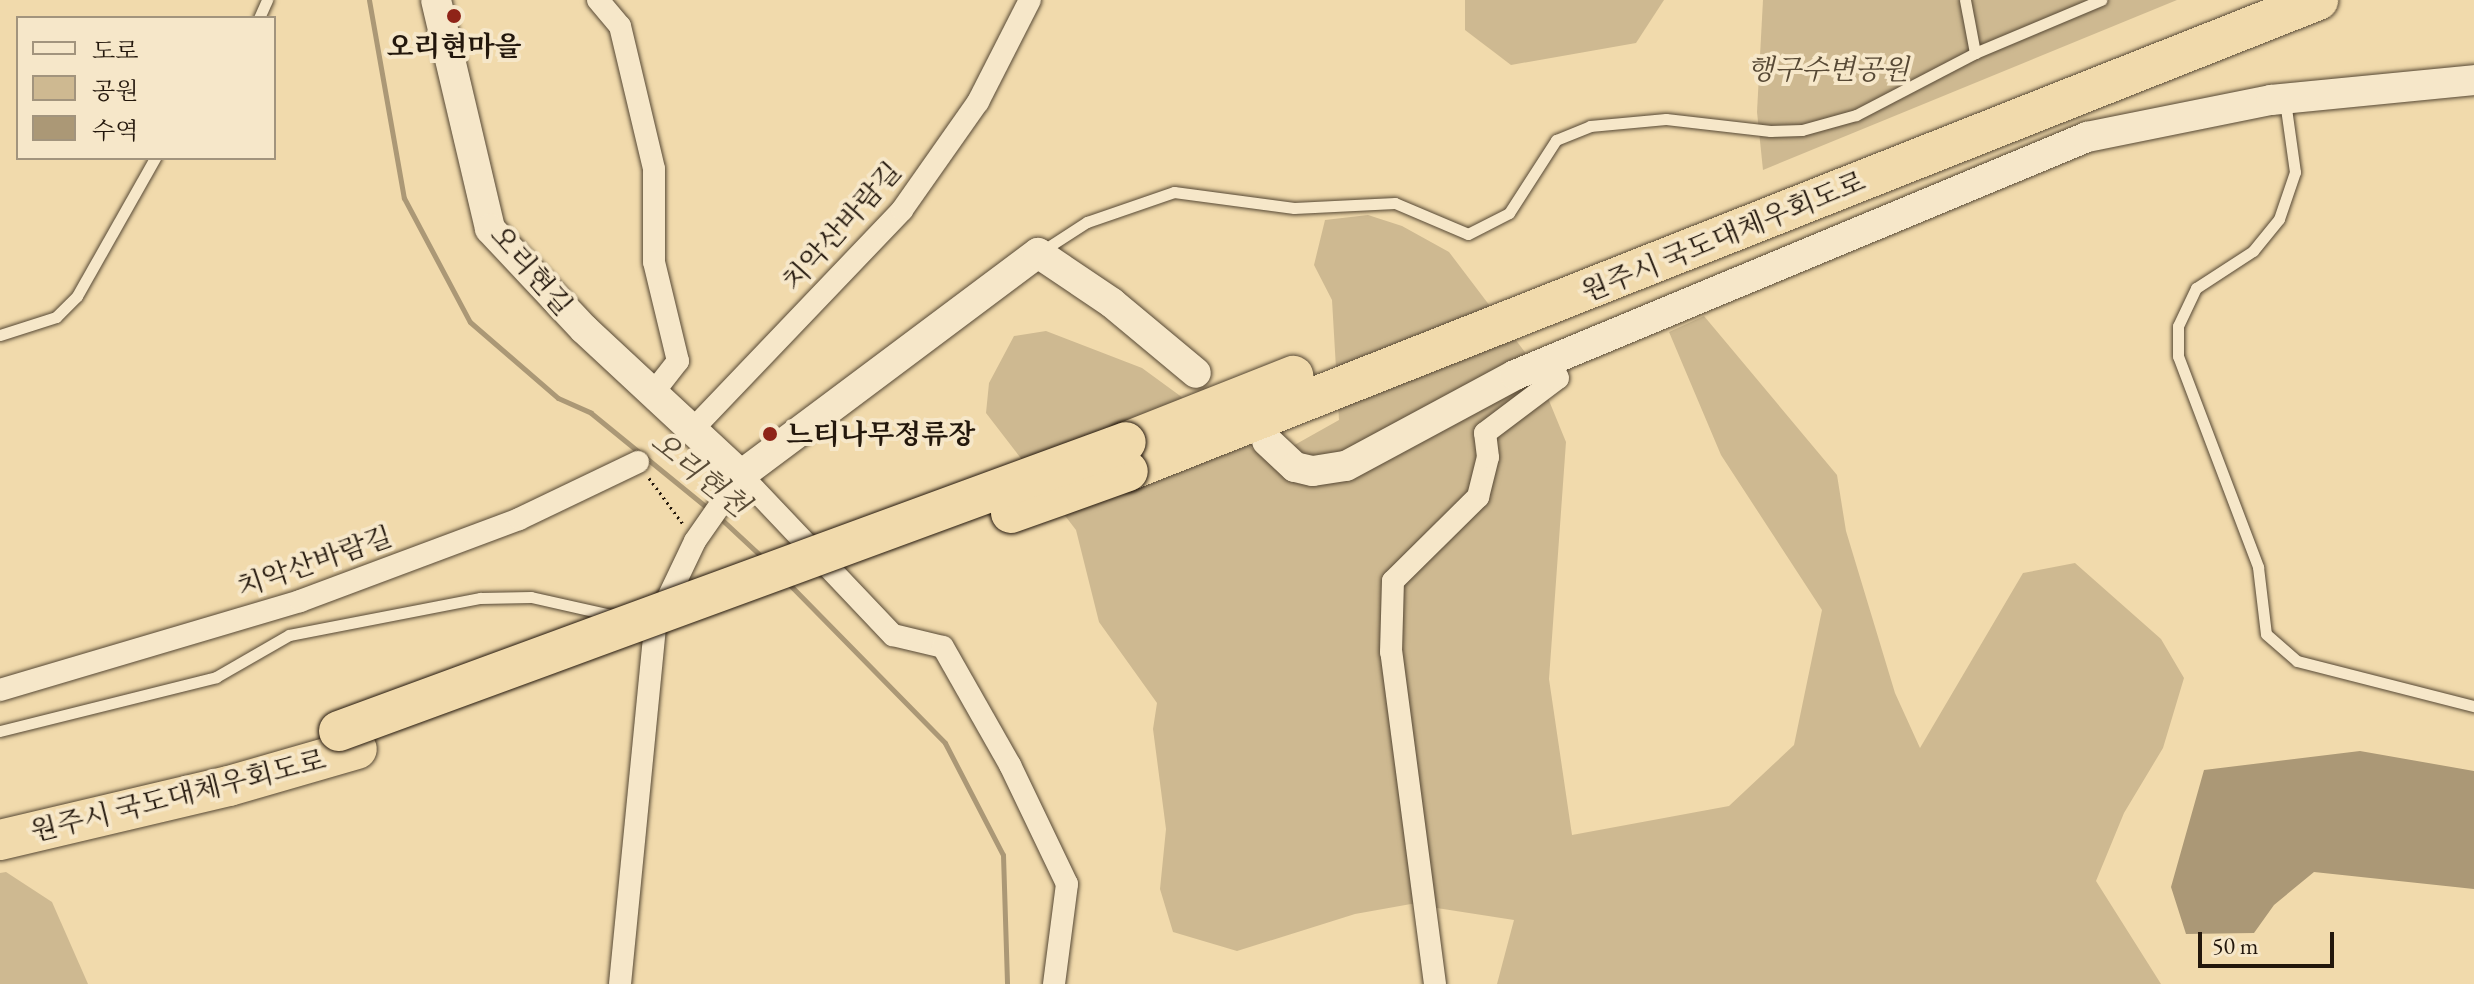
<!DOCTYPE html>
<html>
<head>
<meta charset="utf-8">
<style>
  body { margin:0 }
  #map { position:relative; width:2474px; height:984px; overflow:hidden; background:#f1daac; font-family:"EB Garamond","Noto Serif KR",serif }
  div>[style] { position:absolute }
  .green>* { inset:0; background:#ceb991 }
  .water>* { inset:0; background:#ab9876 }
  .stream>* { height:5px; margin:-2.5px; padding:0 2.5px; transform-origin:2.5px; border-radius:2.5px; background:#ab9876 }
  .path>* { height:3px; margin-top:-1.5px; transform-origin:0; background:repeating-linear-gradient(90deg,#23170c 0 2px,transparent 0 6px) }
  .roads { filter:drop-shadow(0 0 2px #564834) drop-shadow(0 0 2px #564834) }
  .lane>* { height:11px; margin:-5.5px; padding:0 5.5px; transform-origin:5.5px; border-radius:5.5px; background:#f6e7c9 }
  .street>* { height:22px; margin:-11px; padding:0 11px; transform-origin:11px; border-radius:11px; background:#f6e7c9 }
  .secondary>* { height:30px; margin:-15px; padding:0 15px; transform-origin:15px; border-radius:15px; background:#f6e7c9 }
  .highway>* { height:40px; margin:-20px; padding:0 20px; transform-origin:20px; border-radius:20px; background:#f1daac }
  .bridges { filter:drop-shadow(0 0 2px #23170c) drop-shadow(0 0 2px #23170c) }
  .highway-bridge>* { height:40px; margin:-20px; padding:0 20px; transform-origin:20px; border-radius:20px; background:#f1daac }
  .dots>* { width:22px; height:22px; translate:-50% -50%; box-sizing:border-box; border:4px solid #f6e7c9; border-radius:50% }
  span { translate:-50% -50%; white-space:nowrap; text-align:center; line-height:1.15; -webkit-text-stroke:8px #f6e7c9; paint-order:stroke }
  .poi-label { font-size:28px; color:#23170c; font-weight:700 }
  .left { translate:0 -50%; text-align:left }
  .park-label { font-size:28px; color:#564834; font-style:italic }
  .street-label { font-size:28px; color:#23170c }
  .water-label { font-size:30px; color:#594b36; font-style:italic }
  .legend { position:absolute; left:16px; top:16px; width:260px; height:144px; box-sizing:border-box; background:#f6e7c9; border:2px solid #a2947d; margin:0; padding:10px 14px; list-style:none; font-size:24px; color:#23170c }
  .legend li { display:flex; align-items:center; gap:16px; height:40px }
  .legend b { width:40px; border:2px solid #a2947d }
  .scale { position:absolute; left:2198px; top:932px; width:136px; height:36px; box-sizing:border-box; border:4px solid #23170c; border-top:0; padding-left:10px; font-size:24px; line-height:28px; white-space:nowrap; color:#23170c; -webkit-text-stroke:6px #f6e7c9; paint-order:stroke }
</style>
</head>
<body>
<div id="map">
  <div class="green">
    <div style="clip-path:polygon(1465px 0,1664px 0,1636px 43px,1511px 65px,1465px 30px)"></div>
    <div style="clip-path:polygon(1763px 0,2177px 0,1763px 170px,1757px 112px)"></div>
    <div style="clip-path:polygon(1368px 215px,1402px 226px,1449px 252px,1534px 364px,1566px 442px,1549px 679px,1572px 835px,1729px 806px,1794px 745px,1822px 610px,1721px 455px,1669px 332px,1704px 316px,1837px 475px,1846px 531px,1895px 693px,1920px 748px,2023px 573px,2075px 563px,2161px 639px,2184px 678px,2163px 748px,2124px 813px,2096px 881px,2161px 984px,1497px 984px,1514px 920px,1411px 904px,1355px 914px,1237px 951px,1173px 932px,1160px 889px,1166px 829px,1153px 729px,1157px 703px,1099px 622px,1076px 530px,986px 413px,989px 383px,1014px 336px,1046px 331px,1142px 368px,1268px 460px,1339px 420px,1332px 300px,1314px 265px,1325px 220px)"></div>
    <div style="clip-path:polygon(6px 872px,52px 902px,88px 984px,0 984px,0 873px)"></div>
  </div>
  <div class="water">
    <div style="clip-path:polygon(2360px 751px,2474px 771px,2474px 889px,2314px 872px,2274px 905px,2254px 933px,2186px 934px,2171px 887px,2204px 770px)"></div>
  </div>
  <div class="stream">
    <div style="left:369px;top:0;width:201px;rotate:80deg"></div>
    <div style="left:404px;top:198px;width:140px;rotate:62deg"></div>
    <div style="left:470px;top:322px;width:116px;rotate:40.8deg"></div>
    <div style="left:558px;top:398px;width:36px;rotate:24deg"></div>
    <div style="left:591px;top:413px;width:155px;rotate:39.2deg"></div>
    <div style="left:719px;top:517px;width:62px;rotate:43deg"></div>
    <div style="left:788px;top:583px;width:224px;rotate:45.5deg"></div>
    <div style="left:945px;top:743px;width:126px;rotate:62.6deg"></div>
    <div style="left:1003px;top:855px;width:129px;rotate:88.2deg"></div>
  </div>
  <div class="path">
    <div style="left:649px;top:478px;width:57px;rotate:53.5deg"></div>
  </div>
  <div class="roads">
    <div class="lane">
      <div style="left:1965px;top:0;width:54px;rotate:79.3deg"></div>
      <div style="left:259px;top:18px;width:20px;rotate:-66deg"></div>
      <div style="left:2285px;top:101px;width:72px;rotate:82deg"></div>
      <div style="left:2295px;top:172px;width:50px;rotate:108.8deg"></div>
      <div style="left:2279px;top:219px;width:41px;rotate:129.1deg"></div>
      <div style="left:2253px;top:251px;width:68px;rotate:147deg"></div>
      <div style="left:2196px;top:288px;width:42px;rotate:115.3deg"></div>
      <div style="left:2178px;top:326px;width:30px;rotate:90deg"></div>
      <div style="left:2178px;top:356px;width:226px;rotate:69.2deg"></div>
      <div style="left:2258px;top:567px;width:67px;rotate:83.2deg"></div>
      <div style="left:2266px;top:634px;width:41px;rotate:41.1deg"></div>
      <div style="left:2297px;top:661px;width:183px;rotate:14.3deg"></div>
      <div style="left:1042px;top:251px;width:54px;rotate:-32.8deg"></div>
      <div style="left:1087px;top:222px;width:92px;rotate:-19deg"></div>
      <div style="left:1174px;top:192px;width:121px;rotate:7.6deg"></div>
      <div style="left:1294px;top:208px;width:101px;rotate:-2.8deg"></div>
      <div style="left:1395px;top:203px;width:79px;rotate:23deg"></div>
      <div style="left:1468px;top:234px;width:46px;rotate:-27.1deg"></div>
      <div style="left:1509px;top:213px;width:87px;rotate:-57.2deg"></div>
      <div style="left:1556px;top:140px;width:37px;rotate:-22deg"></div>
      <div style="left:1590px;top:126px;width:76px;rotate:-5.3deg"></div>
      <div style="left:1666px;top:119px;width:105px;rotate:6.6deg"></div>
      <div style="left:1770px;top:131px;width:32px;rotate:-2deg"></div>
      <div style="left:1802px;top:130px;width:56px;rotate:-15.5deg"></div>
      <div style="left:1856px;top:115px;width:134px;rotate:-27.5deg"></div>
      <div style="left:1975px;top:53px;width:137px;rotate:-22.8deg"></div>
      <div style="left:0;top:335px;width:59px;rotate:-17.8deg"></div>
      <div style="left:56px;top:317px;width:30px;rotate:-45deg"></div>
      <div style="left:77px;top:296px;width:159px;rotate:-60.5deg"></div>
      <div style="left:0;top:731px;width:223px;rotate:-14deg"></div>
      <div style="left:216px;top:677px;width:84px;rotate:-29.9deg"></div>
      <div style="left:289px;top:635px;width:195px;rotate:-11deg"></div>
      <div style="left:480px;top:598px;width:51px;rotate:-1.1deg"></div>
      <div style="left:531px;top:597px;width:86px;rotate:12.7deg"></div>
    </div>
    <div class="street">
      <div style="left:598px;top:0;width:34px;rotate:50deg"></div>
      <div style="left:620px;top:26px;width:147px;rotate:76.6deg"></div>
      <div style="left:654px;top:169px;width:93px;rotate:90deg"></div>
      <div style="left:654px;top:262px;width:102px;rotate:76.4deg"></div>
      <div style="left:678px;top:361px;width:41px;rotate:128deg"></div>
      <div style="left:693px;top:429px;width:303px;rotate:-46.3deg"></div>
      <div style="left:902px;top:210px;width:132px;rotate:-54.9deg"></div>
      <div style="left:978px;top:102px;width:114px;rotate:-63deg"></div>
      <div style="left:0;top:690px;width:313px;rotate:-16.5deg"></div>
      <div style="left:300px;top:601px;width:234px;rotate:-20.5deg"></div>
      <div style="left:519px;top:519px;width:132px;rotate:-25.6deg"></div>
      <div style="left:620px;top:984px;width:361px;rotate:-84.4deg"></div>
      <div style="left:655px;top:625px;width:93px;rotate:-64.5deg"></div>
      <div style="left:695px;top:541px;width:80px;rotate:-55.1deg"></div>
      <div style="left:741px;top:475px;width:221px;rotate:46.5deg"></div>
      <div style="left:893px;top:635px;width:51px;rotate:13.5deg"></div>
      <div style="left:943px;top:647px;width:136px;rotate:60.4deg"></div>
      <div style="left:1010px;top:765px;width:132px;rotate:64.4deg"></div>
      <div style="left:1067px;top:884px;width:101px;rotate:97.4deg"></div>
      <div style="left:1435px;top:984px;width:335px;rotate:-97.5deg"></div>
      <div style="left:1391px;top:652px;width:71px;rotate:-88.4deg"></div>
      <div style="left:1393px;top:581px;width:120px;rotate:-44.7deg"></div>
      <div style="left:1478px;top:497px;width:41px;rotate:-76deg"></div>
      <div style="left:1488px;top:457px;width:24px;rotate:-97deg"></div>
      <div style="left:1485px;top:433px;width:91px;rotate:-37deg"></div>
      <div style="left:1558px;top:378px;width:20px;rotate:-117deg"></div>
    </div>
    <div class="secondary">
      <div style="left:436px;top:0;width:235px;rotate:76.7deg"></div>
      <div style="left:490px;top:229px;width:137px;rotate:46.8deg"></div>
      <div style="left:584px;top:329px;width:214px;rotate:42.9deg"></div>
      <div style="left:741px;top:475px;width:371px;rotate:-36.8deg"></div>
      <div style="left:1038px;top:253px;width:89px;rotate:34deg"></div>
      <div style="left:1112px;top:303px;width:109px;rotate:39.8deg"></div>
      <div style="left:1267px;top:441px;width:38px;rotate:43deg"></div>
      <div style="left:1295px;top:467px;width:18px;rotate:13deg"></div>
      <div style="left:1313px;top:471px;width:33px;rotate:-9deg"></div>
      <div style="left:1346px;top:466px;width:192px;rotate:-28.3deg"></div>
      <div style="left:1515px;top:375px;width:620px;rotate:-22.59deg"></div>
      <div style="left:2087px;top:137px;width:188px;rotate:-11.4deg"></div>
      <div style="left:2271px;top:100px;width:204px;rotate:-5.6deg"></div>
    </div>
    <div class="highway">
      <div style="left:1126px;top:442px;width:180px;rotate:-21.6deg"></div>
      <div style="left:1128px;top:471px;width:1280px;rotate:-21.59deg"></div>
      <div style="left:0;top:840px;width:235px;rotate:-13.3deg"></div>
      <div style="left:229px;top:786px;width:133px;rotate:-16.1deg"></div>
    </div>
  </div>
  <div class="bridges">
    <div class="highway-bridge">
      <div style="left:1011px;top:513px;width:124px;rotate:-19.7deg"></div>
      <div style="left:339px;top:731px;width:838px;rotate:-20.16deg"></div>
    </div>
  </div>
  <div class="dots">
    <div style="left:454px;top:16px;background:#8f2418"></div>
    <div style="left:770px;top:434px;background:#8f2418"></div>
  </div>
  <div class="poi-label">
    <span style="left:454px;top:46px">오리현마을</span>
    <span class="left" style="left:786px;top:434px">느티나무정류장</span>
  </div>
  <div class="park-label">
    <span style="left:1828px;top:69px">행구수변공원</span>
  </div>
  <div class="street-label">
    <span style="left:841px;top:226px;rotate:-48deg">치악산바람길</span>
    <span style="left:1723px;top:236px;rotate:-22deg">원주시 국도대체우회도로</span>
    <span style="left:532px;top:270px;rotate:49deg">오리현길</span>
    <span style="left:314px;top:561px;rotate:-19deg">치악산바람길</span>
    <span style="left:178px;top:795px;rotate:-14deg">원주시 국도대체우회도로</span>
  </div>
  <div class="water-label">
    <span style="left:700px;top:474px;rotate:39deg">오리현천</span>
  </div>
  <ul class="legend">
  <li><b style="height:10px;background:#f6e7c9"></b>도로</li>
  <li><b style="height:22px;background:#ceb991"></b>공원</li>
  <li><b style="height:22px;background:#ab9876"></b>수역</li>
  </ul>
  <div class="scale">50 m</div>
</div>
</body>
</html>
